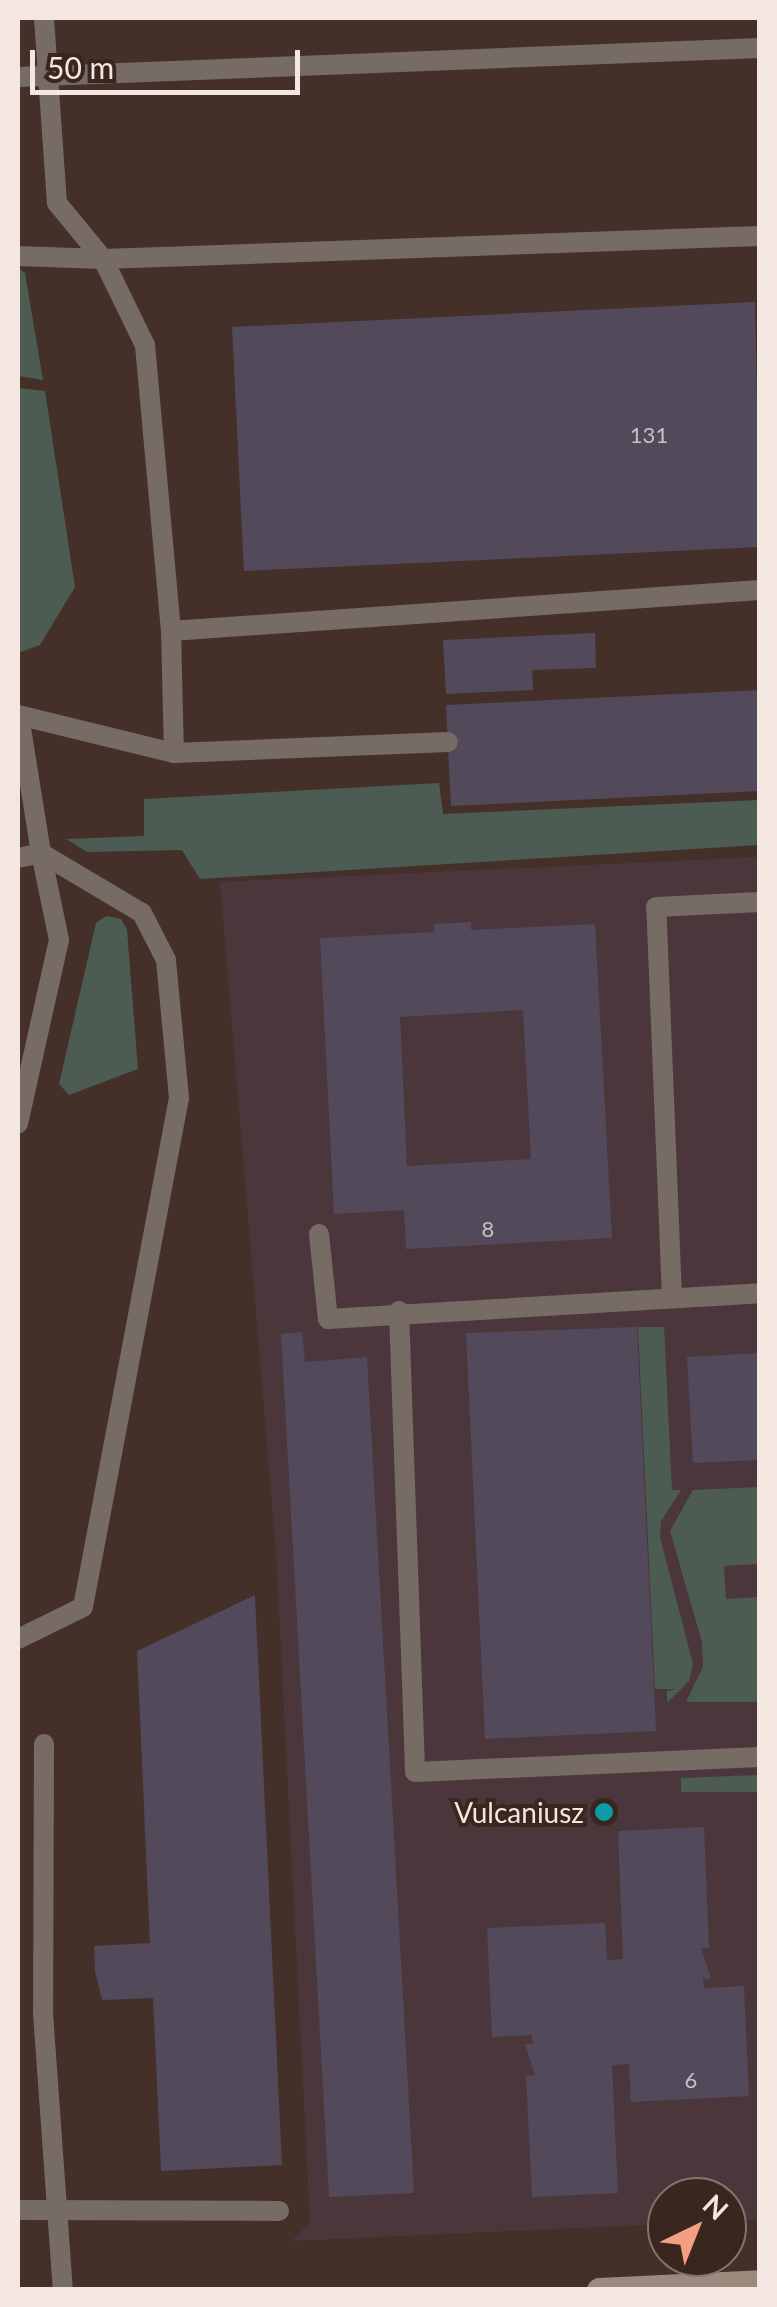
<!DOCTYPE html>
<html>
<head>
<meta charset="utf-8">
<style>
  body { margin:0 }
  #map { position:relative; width:777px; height:2307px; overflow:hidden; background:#443028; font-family:Lato,sans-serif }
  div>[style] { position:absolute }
  .commercial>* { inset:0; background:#4b373b }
  .green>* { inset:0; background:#4c5c53 }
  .building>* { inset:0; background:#52495b }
  .lane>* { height:20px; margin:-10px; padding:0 10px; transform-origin:10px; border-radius:10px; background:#776c65 }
  .secondary>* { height:25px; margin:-12.5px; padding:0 12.5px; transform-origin:12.5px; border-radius:12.5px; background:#9c8a7f }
  .dots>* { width:28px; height:28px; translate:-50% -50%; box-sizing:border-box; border:5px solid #39261e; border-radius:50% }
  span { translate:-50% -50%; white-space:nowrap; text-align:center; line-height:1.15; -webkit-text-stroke:8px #39261e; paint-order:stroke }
  .number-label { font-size:22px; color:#ccbfc0 }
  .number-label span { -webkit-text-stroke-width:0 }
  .poi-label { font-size:28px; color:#f4e6e1 }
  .right { translate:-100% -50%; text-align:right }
  .frame { position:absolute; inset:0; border:20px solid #f4e6e1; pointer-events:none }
  .north { position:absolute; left:647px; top:2177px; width:100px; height:100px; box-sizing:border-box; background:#39261e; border:2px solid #84736c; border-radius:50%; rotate:43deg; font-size:28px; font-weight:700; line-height:40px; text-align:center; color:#f4e6e1 }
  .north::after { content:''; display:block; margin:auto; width:35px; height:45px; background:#f39f84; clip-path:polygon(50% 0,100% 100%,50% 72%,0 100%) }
  .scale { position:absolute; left:30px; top:50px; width:270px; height:45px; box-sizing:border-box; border:5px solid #f4e6e1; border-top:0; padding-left:12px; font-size:30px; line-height:35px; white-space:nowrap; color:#f4e6e1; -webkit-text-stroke:8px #39261e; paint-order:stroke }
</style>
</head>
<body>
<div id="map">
  <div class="commercial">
    <div style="clip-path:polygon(759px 857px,759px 2220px,727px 2221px,727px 2197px,667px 2197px,667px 2224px,292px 2241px,310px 2222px,276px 1551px,220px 882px)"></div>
  </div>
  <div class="green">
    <div style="clip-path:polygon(18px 268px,25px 273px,43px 380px,18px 376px)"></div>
    <div style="clip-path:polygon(18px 388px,45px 391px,75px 587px,40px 645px,18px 653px)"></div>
    <div style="clip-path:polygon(439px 783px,443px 814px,759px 800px,759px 845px,200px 879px,182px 850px,87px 852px,66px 839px,144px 836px,144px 799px)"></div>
    <div style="clip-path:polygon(106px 916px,121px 919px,127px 930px,138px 1069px,69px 1095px,59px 1084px,96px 923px)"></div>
    <div style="clip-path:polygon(638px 1327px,664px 1327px,672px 1490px,681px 1490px,661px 1521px,660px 1537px,693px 1664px,689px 1681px,667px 1703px,667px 1691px,678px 1689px,655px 1689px)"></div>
    <div style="clip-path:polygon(759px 1487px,759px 1564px,724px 1566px,726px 1599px,759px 1597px,759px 1702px,686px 1702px,703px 1667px,702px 1642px,670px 1531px,693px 1490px)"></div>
    <div style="clip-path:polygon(759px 1775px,759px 1792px,681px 1792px,681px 1778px)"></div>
  </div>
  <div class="building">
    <div style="clip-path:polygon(755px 302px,760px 547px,244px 571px,232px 327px)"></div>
    <div style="clip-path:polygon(595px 633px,596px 668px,532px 670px,533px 690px,446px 694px,443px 640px)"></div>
    <div style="clip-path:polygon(760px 690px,760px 791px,451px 806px,446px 705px)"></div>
    <div style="clip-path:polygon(evenodd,471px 922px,471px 930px,595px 924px,612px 1238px,406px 1249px,404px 1210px,334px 1214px,320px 938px,434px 932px,434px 924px,471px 922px,523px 1010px,531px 1159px,407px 1166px,400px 1017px,523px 1010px)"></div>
    <div style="clip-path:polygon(637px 1327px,656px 1731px,485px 1739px,466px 1333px)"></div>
    <div style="clip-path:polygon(302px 1332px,305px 1362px,367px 1357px,414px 2193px,329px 2197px,281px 1334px)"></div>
    <div style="clip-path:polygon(760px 1353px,760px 1460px,693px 1463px,687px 1357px)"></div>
    <div style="clip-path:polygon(255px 1595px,282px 2165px,161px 2171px,153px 1998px,102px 2000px,95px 1971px,94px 1946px,150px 1943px,137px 1651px)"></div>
    <div style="clip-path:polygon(704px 1827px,709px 1948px,701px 1948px,711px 1978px,703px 1979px,704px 1988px,744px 1986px,749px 2096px,631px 2102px,629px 2064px,612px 2065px,618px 2193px,532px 2197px,526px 2076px,535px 2075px,525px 2044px,533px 2044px,532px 2035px,492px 2037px,487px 1928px,605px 1923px,607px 1960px,623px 1959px,618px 1831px)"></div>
  </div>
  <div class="lane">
    <div style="left:44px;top:18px;width:185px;rotate:86deg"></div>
    <div style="left:57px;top:203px;width:72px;rotate:50.6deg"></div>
    <div style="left:103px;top:259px;width:96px;rotate:64deg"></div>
    <div style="left:145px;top:345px;width:287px;rotate:84.8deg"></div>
    <div style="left:171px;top:631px;width:122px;rotate:88.6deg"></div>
    <div style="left:18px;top:77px;width:743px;rotate:-2.24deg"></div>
    <div style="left:18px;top:256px;width:85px;rotate:2deg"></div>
    <div style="left:103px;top:259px;width:657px;rotate:-2deg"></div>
    <div style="left:171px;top:631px;width:590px;rotate:-3.98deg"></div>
    <div style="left:18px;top:715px;width:161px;rotate:13.7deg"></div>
    <div style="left:174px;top:753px;width:274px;rotate:-2.3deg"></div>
    <div style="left:18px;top:858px;width:24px;rotate:-12deg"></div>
    <div style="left:41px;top:853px;width:89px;rotate:78.3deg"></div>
    <div style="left:59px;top:940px;width:188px;rotate:102.6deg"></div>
    <div style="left:319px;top:1234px;width:85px;rotate:84deg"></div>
    <div style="left:328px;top:1319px;width:433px;rotate:-3.4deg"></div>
    <div style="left:672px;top:1298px;width:391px;rotate:-92.3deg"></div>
    <div style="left:656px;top:907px;width:104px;rotate:-2.8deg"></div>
    <div style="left:399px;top:1311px;width:461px;rotate:88deg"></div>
    <div style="left:415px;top:1772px;width:345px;rotate:-2.5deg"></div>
    <div style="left:18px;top:1639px;width:72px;rotate:-26.2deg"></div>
    <div style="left:83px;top:1607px;width:518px;rotate:-79.32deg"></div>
    <div style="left:179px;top:1098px;width:139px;rotate:-95.4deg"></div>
    <div style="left:166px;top:960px;width:53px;rotate:-117.1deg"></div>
    <div style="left:142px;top:913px;width:117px;rotate:-149.3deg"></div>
    <div style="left:41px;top:853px;width:139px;rotate:-99.1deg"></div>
    <div style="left:44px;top:1744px;width:269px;rotate:90.2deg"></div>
    <div style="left:43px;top:2013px;width:278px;rotate:85.9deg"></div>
    <div style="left:18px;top:2210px;width:261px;rotate:0.2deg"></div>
  </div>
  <div class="secondary">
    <div style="left:599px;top:2290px;width:161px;rotate:-2.8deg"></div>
  </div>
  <div class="dots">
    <div style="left:604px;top:1812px;background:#0f9aa8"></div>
  </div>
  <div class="number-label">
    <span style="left:649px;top:435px">131</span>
    <span style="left:488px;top:1229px">8</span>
    <span style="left:691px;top:2080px">6</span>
  </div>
  <div class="poi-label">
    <span class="right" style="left:584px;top:1812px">Vulcaniusz</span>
  </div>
  <div class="frame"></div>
  <div class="north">N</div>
  <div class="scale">50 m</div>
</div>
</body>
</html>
